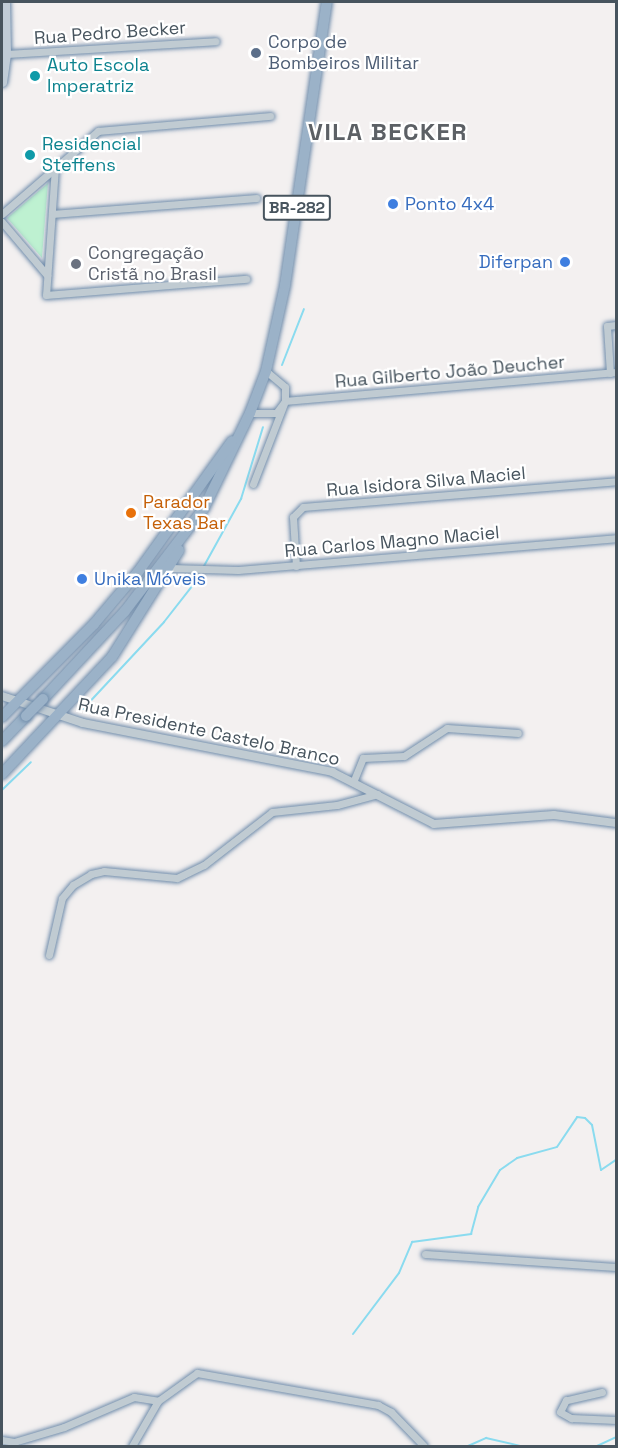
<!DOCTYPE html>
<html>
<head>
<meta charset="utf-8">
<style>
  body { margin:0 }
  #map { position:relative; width:618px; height:1448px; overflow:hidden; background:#f3f0f0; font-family:"Space Grotesk",sans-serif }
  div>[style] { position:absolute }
  .green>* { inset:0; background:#bef1d1 }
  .stream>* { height:2px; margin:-1px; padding:0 1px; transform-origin:1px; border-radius:1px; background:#8adbef }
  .roads { filter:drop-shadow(0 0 2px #728eac) drop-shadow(0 0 2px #728eac) }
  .minor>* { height:7px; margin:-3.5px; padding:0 3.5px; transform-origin:3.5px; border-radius:3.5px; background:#c0cbd2 }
  .tertiary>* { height:8px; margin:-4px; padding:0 4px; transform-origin:4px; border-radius:4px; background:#c0cbd2 }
  .secondary>* { height:9px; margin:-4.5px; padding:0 4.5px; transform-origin:4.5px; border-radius:4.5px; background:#c0ccd7 }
  .trunk>* { height:10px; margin:-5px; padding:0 5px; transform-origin:5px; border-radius:5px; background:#9bb2c8 }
  .bridges { filter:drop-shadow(0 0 2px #728eac) drop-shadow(0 0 2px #728eac) }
  .trunk-bridge>* { height:10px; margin:-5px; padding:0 5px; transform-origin:5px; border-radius:5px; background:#9bb2c8 }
  .dots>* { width:16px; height:16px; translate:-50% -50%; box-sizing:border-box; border:3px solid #fff; border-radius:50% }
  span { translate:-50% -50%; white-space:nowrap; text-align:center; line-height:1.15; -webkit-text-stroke:4.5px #fff; paint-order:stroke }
  .shield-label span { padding:2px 4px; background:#fff; border:2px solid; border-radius:4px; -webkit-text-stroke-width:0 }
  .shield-label { font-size:16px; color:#47545e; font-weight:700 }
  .street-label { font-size:18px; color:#47545e }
  .service-label { font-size:18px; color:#4e5e75 }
  .left { translate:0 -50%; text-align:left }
  .culture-label { font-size:18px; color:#0d838f }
  .shop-label { font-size:18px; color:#366cbe }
  .right { translate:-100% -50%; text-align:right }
  .worship-label { font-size:18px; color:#5b616d }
  .food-label { font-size:18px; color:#c56008 }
  .district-label { font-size:24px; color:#5c6065; font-weight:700; letter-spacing:1.5px }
  .frame { position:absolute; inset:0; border:3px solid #47545e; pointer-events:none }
</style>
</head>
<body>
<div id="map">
  <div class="green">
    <div style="clip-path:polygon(48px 183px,42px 258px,7px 218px)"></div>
  </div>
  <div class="stream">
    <div style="left:282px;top:365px;width:60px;rotate:-68.6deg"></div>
    <div style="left:204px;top:566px;width:77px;rotate:-61.1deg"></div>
    <div style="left:241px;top:499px;width:75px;rotate:-73deg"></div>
    <div style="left:83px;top:709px;width:119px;rotate:-47deg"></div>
    <div style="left:164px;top:622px;width:52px;rotate:-52deg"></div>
    <div style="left:2px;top:790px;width:40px;rotate:-44deg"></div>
    <div style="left:353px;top:1334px;width:76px;rotate:-53deg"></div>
    <div style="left:399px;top:1273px;width:34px;rotate:-67deg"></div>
    <div style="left:412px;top:1242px;width:60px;rotate:-7.7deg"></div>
    <div style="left:471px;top:1234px;width:28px;rotate:-75deg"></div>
    <div style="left:478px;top:1207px;width:43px;rotate:-59.3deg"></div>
    <div style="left:500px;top:1170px;width:21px;rotate:-35deg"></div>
    <div style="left:517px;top:1158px;width:41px;rotate:-15.4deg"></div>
    <div style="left:557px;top:1147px;width:36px;rotate:-56deg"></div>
    <div style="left:577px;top:1117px;width:8px;rotate:7deg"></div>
    <div style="left:585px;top:1118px;width:10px;rotate:45deg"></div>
    <div style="left:592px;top:1125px;width:46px;rotate:78.7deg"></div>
    <div style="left:601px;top:1170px;width:18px;rotate:-34deg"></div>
    <div style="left:468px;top:1446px;width:20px;rotate:-24deg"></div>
    <div style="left:486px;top:1438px;width:35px;rotate:13deg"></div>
    <div style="left:597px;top:1446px;width:21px;rotate:-25deg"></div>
  </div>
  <div class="roads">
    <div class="minor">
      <div style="left:6px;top:54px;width:210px;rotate:-3.5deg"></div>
      <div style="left:55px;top:167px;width:128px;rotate:94deg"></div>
      <div style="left:46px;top:295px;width:201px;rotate:-4.6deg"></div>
      <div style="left:2px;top:214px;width:127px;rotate:-40.8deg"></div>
      <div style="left:98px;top:131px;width:173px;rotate:-5deg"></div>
      <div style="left:52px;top:214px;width:205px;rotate:-4.5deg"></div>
      <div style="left:2px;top:222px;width:70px;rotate:49.7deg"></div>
      <div style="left:610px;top:373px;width:47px;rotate:-93.7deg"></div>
      <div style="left:607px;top:326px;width:9px;rotate:-6deg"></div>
      <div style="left:250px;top:413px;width:26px"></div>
      <div style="left:276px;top:413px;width:15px;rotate:-53deg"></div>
      <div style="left:285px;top:401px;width:14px;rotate:-90deg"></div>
      <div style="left:285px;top:387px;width:25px;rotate:-140deg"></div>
      <div style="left:253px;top:484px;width:89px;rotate:-68.9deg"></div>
      <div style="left:285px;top:401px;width:332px;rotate:-5deg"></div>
      <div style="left:296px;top:566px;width:49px;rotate:-93.5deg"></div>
      <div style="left:293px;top:517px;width:14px;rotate:-45deg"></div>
      <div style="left:303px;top:507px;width:314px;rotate:-4.7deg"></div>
      <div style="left:170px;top:568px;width:68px;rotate:1.7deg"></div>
      <div style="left:238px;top:570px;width:379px;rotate:-4.8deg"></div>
      <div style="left:354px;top:780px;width:24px;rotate:-68deg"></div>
      <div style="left:363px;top:758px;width:41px;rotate:-2.8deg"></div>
      <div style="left:404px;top:756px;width:51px;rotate:-33.1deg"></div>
      <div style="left:447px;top:728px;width:71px;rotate:4deg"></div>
      <div style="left:49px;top:955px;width:58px;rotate:-77.2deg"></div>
      <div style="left:62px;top:898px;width:17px;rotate:-50deg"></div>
      <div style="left:73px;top:885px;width:21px;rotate:-31deg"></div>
      <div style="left:91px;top:874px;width:13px;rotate:-13deg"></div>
      <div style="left:104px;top:871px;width:73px;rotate:5.5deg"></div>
      <div style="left:177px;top:878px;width:30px;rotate:-26deg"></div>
      <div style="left:204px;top:865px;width:86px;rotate:-37.9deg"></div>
      <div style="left:272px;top:812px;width:65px;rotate:-6.1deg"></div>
      <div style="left:337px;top:805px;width:42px;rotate:-15deg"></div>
      <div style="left:425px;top:1254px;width:191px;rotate:3.9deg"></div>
      <div style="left:602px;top:1392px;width:37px;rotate:167deg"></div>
      <div style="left:566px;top:1400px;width:13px;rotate:117deg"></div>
      <div style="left:560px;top:1412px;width:13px;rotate:29deg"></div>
      <div style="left:571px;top:1418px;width:45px;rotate:2.5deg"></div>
      <div style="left:2px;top:1440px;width:12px;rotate:9deg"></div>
      <div style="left:14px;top:1442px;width:52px;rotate:-16.7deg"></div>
      <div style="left:64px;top:1427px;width:76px;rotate:-23.2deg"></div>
      <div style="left:134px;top:1397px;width:24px;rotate:9deg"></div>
      <div style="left:132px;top:1446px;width:52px;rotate:-60deg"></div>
      <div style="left:158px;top:1401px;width:48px;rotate:-35.7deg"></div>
      <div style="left:197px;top:1373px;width:184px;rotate:10deg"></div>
      <div style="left:378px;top:1405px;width:15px;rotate:28deg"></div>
      <div style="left:391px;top:1412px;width:47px;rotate:45.9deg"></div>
    </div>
    <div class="tertiary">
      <div style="left:2px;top:696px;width:85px;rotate:18.4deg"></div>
      <div style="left:83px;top:723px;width:254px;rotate:11.1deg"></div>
      <div style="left:332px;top:772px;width:114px;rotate:27deg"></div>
      <div style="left:434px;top:824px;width:120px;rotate:-4.3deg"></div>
      <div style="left:554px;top:815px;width:63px;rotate:7.4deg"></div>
    </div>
    <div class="secondary">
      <div style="left:2px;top:82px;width:28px;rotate:-82deg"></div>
      <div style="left:6px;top:54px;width:52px;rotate:-91.1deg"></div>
    </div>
    <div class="trunk">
      <div style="left:43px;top:699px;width:120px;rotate:-47deg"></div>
      <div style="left:125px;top:611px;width:130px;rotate:-52.5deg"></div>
      <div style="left:204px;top:508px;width:106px;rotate:-64.2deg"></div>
      <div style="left:250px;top:413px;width:45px;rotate:-69.1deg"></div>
      <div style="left:266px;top:371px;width:88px;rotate:-77.5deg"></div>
      <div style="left:285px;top:285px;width:286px;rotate:-81.6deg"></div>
      <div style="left:2px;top:717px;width:131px;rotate:-45.3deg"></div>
      <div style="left:94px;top:624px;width:68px;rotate:-49.8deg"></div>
      <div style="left:138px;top:572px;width:161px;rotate:-54.3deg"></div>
      <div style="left:2px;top:741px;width:35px;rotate:-46deg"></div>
      <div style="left:2px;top:774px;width:161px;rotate:-46.8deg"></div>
      <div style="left:112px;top:657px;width:126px;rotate:-57.9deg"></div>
    </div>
  </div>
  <div class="bridges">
    <div class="trunk-bridge">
      <div style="left:26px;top:716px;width:24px;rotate:-45deg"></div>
    </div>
  </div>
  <div class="dots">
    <div style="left:256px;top:53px;background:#5c6f8a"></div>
    <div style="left:35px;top:76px;background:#0f9aa8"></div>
    <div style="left:30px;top:155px;background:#0f9aa8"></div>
    <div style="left:393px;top:204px;background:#3f7fe0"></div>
    <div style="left:565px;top:262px;background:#3f7fe0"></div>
    <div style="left:76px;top:264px;background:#6b7280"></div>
    <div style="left:131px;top:513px;background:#e8710a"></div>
    <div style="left:82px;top:579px;background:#3f7fe0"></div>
  </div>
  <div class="shield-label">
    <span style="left:297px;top:208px">BR-282</span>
  </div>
  <div class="street-label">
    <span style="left:110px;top:33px;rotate:-4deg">Rua Pedro Becker</span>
    <span style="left:450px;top:372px;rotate:-5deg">Rua Gilberto João Deucher</span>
    <span style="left:426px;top:482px;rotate:-5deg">Rua Isidora Silva Maciel</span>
    <span style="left:392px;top:542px;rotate:-5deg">Rua Carlos Magno Maciel</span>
    <span style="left:209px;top:732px;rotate:12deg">Rua Presidente Castelo Branco</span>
  </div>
  <div class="service-label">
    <span class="left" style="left:268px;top:53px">Corpo de<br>Bombeiros Militar</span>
  </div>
  <div class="culture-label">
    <span class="left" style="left:47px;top:76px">Auto Escola<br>Imperatriz</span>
    <span class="left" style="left:42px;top:155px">Residencial<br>Steffens</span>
  </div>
  <div class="shop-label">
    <span class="left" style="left:405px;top:204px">Ponto 4x4</span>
    <span class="right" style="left:553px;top:262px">Diferpan</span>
    <span class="left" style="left:94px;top:579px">Unika Móveis</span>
  </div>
  <div class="worship-label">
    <span class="left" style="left:88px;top:264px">Congregação<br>Cristã no Brasil</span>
  </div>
  <div class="food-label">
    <span class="left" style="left:143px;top:513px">Parador<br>Texas Bar</span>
  </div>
  <div class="district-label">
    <span style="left:388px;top:132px">VILA BECKER</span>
  </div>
  <div class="frame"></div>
</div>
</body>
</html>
